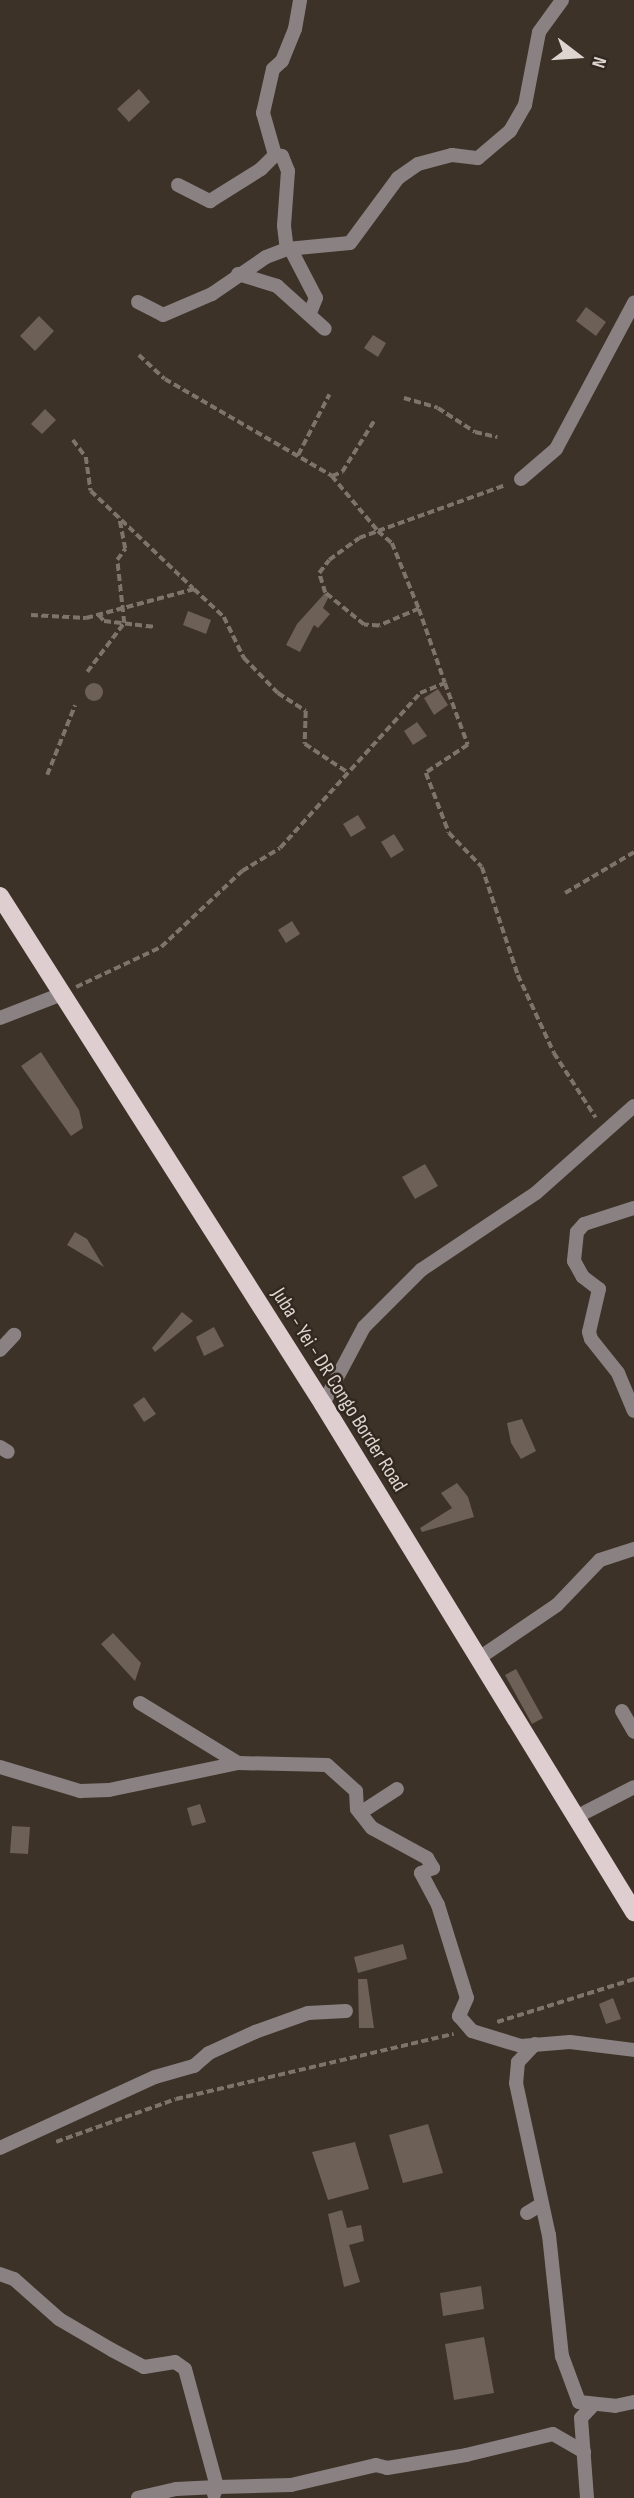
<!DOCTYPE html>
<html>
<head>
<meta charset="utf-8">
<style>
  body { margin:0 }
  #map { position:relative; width:634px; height:2498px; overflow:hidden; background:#3d3228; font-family:"Sofia Sans Condensed",sans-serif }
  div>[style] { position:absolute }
  .building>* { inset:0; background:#6d6056 }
  .round { border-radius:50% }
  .path>* { height:3.5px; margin-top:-1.75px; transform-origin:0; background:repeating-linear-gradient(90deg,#7e746c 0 7px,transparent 0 10.5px) }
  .street>* { height:14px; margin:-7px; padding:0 7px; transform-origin:7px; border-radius:7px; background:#8a8182 }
  .primary>* { height:18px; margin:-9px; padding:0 9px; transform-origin:9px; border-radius:9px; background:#dfced0 }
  span { translate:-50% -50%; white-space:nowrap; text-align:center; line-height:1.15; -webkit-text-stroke:5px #33281f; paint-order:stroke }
  .street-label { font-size:21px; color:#ddd6d0 }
  .north { position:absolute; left:543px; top:21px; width:70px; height:70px; -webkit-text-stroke:5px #33281f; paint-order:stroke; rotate:107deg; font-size:19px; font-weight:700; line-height:28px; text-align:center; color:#ddd6d0 }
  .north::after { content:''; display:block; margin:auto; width:24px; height:32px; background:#ddd6d0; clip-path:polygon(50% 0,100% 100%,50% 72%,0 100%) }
</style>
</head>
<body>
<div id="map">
  <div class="building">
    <div style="clip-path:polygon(139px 89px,150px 102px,129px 122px,117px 109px)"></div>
    <div style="clip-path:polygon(586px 307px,606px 322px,596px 336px,576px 321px)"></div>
    <div style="clip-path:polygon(39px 316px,54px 331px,35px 351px,20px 336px)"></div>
    <div style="clip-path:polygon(373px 335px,386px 343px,378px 357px,364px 348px)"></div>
    <div style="clip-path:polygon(45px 409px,56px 420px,42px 434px,31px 424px)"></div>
    <div style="clip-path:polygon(325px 593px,329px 596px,323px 608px,330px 614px,318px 628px,314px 625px,300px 652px,286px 645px,297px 624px)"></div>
    <div style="clip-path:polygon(188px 611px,211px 620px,206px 634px,183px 625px)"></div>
    <div class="round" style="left:85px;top:683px;width:18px;height:18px"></div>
    <div style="clip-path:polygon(438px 689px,448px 705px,434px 715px,424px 698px)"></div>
    <div style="clip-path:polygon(417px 722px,427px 736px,413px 745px,404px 731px)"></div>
    <div style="clip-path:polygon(358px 815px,366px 828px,351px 837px,343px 824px)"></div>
    <div style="clip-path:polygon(394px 834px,404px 850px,391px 858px,381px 842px)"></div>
    <div style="clip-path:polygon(292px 921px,300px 934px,286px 943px,278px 930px)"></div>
    <div style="clip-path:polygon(41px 1052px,79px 1110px,83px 1128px,71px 1136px,21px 1066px)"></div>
    <div style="clip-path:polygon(425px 1164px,438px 1186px,415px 1199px,402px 1177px)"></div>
    <div style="clip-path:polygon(75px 1232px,87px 1239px,104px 1267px,67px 1245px)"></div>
    <div style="clip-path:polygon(182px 1312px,193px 1321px,155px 1352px,152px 1348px)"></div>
    <div style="clip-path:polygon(214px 1327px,224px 1346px,204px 1356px,196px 1337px)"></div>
    <div style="clip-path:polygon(144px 1397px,156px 1414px,144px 1422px,133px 1405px)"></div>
    <div style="clip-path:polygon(522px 1419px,536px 1451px,521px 1459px,511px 1443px,507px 1423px)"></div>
    <div style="clip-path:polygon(457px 1483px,468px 1497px,474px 1517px,422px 1532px,420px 1528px,452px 1508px,441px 1493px)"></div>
    <div style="clip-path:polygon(113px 1633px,141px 1663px,135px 1681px,101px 1644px)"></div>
    <div style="clip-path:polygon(516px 1669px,543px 1718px,532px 1724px,505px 1675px)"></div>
    <div style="clip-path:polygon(200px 1804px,206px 1822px,192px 1826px,187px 1808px)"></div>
    <div style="clip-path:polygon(12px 1826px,30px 1827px,28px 1854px,10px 1853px)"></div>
    <div style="clip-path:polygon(403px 1944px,407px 1959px,358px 1973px,354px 1957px)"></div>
    <div style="clip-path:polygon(358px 1979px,367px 1979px,374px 2028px,359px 2028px)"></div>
    <div style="clip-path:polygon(613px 1998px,621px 2019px,606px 2024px,599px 2004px)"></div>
    <div style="clip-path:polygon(428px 2124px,443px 2173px,403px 2183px,389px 2135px)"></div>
    <div style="clip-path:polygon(355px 2142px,369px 2189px,328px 2200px,312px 2152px)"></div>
    <div style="clip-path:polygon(342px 2210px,347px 2228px,361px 2225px,364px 2241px,349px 2245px,360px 2282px,344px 2287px,328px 2214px)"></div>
    <div style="clip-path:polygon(481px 2286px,484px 2309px,443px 2316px,440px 2293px)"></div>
    <div style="clip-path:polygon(484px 2337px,494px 2393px,454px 2400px,445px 2344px)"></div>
  </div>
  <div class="path">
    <div style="left:139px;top:355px;width:35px;rotate:43deg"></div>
    <div style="left:165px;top:379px;width:193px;rotate:30.1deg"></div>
    <div style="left:332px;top:476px;width:72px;rotate:50.1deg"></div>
    <div style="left:378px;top:531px;width:136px;rotate:-19.8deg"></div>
    <div style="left:404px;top:398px;width:35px;rotate:16deg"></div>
    <div style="left:438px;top:408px;width:44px;rotate:33deg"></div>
    <div style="left:475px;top:432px;width:23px;rotate:13deg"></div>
    <div style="left:73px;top:440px;width:21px;rotate:53deg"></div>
    <div style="left:86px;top:457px;width:34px;rotate:82deg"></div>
    <div style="left:91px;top:491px;width:141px;rotate:43.6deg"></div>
    <div style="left:298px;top:455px;width:68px;rotate:-62.7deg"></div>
    <div style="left:332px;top:476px;width:11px;rotate:-22deg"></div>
    <div style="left:342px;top:472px;width:60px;rotate:-57.9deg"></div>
    <div style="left:419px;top:609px;width:43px;rotate:157deg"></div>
    <div style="left:379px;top:626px;width:15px;rotate:-176deg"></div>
    <div style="left:364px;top:625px;width:50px;rotate:-140.6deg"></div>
    <div style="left:325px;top:593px;width:21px;rotate:-107deg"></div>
    <div style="left:319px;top:573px;width:16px;rotate:-52deg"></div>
    <div style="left:329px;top:560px;width:37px;rotate:-36deg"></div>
    <div style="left:359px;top:538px;width:20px;rotate:-20deg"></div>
    <div style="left:378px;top:531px;width:18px;rotate:41deg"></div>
    <div style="left:392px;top:543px;width:71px;rotate:67.8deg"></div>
    <div style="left:419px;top:609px;width:78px;rotate:70.6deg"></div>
    <div style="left:31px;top:615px;width:55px;rotate:3.1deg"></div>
    <div style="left:86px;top:618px;width:112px;rotate:-15deg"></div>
    <div style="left:194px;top:589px;width:41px;rotate:43deg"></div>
    <div style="left:224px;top:617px;width:46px;rotate:64deg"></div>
    <div style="left:244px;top:658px;width:49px;rotate:45.8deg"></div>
    <div style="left:278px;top:693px;width:33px;rotate:33deg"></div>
    <div style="left:306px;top:711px;width:33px;rotate:92deg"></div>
    <div style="left:305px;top:744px;width:50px;rotate:33.7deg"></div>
    <div style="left:99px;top:615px;width:8px;rotate:50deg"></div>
    <div style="left:104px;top:621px;width:52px;rotate:6.6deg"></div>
    <div style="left:87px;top:672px;width:61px;rotate:-52.9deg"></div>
    <div style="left:124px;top:623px;width:63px;rotate:-96.3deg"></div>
    <div style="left:117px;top:560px;width:14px;rotate:-54deg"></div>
    <div style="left:125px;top:549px;width:32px;rotate:-101deg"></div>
    <div style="left:47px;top:775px;width:75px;rotate:-68.2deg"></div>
    <div style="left:565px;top:893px;width:80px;rotate:-30.7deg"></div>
    <div style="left:76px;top:987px;width:94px;rotate:-25.2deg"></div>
    <div style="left:161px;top:947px;width:111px;rotate:-43.2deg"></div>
    <div style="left:242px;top:871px;width:44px;rotate:-31.2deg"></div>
    <div style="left:280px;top:848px;width:209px;rotate:-47.9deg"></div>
    <div style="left:420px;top:693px;width:27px;rotate:-22deg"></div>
    <div style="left:445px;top:683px;width:66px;rotate:69.6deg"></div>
    <div style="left:468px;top:745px;width:50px;rotate:146.3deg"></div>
    <div style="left:426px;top:773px;width:64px;rotate:69deg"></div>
    <div style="left:449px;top:833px;width:47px;rotate:45.9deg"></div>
    <div style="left:482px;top:867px;width:114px;rotate:71.6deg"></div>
    <div style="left:518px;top:975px;width:86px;rotate:65.2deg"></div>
    <div style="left:554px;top:1053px;width:77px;rotate:57.1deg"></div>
    <div style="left:497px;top:2022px;width:144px;rotate:-17.4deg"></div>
    <div style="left:56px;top:2142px;width:127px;rotate:-19.7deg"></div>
    <div style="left:176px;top:2099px;width:285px;rotate:-13.2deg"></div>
  </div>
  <div class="street">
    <div style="left:275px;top:155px;width:7px;rotate:8deg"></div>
    <div style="left:282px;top:156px;width:16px;rotate:68deg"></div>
    <div style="left:288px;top:171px;width:55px;rotate:94.2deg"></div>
    <div style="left:284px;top:226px;width:23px;rotate:83deg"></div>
    <div style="left:178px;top:185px;width:36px;rotate:27deg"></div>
    <div style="left:210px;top:201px;width:60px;rotate:-32.1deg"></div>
    <div style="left:261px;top:169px;width:20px;rotate:-45deg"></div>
    <div style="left:275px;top:155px;width:44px;rotate:-105.9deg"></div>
    <div style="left:263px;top:113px;width:45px;rotate:-77.2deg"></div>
    <div style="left:273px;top:69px;width:12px;rotate:-42deg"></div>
    <div style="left:282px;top:61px;width:35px;rotate:-68deg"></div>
    <div style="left:295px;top:29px;width:29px;rotate:-80deg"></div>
    <div style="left:290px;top:248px;width:56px;rotate:62.5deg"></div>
    <div style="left:316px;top:298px;width:16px;rotate:112deg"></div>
    <div style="left:238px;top:274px;width:41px;rotate:17.1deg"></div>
    <div style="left:277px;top:286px;width:64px;rotate:41.9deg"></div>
    <div style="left:138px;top:302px;width:28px;rotate:27deg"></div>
    <div style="left:163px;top:315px;width:53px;rotate:-23.2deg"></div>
    <div style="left:212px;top:294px;width:65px;rotate:-34.4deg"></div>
    <div style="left:266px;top:257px;width:22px;rotate:-21deg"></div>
    <div style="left:287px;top:249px;width:63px;rotate:-5.4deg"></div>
    <div style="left:350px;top:243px;width:81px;rotate:-53.6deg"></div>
    <div style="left:398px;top:178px;width:24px;rotate:-35deg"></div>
    <div style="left:418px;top:164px;width:35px;rotate:-15deg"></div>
    <div style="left:452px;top:155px;width:26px;rotate:7deg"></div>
    <div style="left:478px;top:158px;width:42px;rotate:-40.2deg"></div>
    <div style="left:510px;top:131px;width:30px;rotate:-60deg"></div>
    <div style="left:525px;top:105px;width:74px;rotate:-79.1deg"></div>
    <div style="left:539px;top:32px;width:39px;rotate:-54deg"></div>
    <div style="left:521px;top:479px;width:46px;rotate:-40.6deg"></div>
    <div style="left:556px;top:449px;width:166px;rotate:-61.9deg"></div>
    <div style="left:0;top:1018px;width:66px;rotate:-21.2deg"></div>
    <div style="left:634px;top:1208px;width:52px;rotate:162.3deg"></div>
    <div style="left:584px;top:1224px;width:11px;rotate:131deg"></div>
    <div style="left:577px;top:1232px;width:29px;rotate:96deg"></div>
    <div style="left:574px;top:1261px;width:18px;rotate:61deg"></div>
    <div style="left:583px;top:1277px;width:20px;rotate:37deg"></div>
    <div style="left:599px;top:1289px;width:44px;rotate:103.1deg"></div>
    <div style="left:589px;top:1332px;width:7px;rotate:74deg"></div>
    <div style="left:591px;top:1339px;width:43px;rotate:51.5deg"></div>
    <div style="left:618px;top:1373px;width:41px;rotate:67.2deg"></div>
    <div style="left:0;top:1350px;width:21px;rotate:-47deg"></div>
    <div style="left:323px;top:1404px;width:87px;rotate:-62deg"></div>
    <div style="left:364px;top:1327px;width:81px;rotate:-45deg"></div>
    <div style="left:421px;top:1270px;width:138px;rotate:-33.8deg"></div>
    <div style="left:536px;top:1193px;width:131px;rotate:-41.6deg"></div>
    <div style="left:0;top:1447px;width:9px;rotate:32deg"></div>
    <div style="left:479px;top:1658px;width:94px;rotate:-34.2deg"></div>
    <div style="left:557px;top:1605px;width:62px;rotate:-46.3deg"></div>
    <div style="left:600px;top:1560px;width:36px;rotate:-18deg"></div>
    <div style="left:140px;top:1703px;width:115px;rotate:31.5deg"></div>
    <div style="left:238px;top:1763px;width:89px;rotate:1.3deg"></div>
    <div style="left:327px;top:1765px;width:39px;rotate:42deg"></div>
    <div style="left:356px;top:1791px;width:18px;rotate:87deg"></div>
    <div style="left:357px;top:1809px;width:24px;rotate:52deg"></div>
    <div style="left:372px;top:1828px;width:63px;rotate:28.6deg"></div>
    <div style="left:427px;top:1858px;width:12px;rotate:59deg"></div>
    <div style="left:433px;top:1868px;width:13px;rotate:157deg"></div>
    <div style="left:421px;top:1873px;width:36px;rotate:62deg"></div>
    <div style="left:438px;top:1905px;width:97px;rotate:72.7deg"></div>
    <div style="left:467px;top:1998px;width:20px;rotate:114deg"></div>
    <div style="left:459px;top:2016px;width:20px;rotate:49deg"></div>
    <div style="left:472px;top:2031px;width:51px;rotate:17deg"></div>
    <div style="left:521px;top:2046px;width:49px;rotate:-4.7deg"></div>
    <div style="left:570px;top:2042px;width:64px;rotate:7.1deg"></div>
    <div style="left:622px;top:1711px;width:24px;rotate:60deg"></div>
    <div style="left:0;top:1767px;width:84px;rotate:16.7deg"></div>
    <div style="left:80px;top:1791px;width:29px;rotate:-2deg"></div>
    <div style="left:109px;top:1790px;width:132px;rotate:-11.8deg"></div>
    <div style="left:360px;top:1813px;width:44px;rotate:-33deg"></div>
    <div style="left:576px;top:1817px;width:65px;rotate:-27.3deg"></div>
    <div style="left:535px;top:2044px;width:25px;rotate:133deg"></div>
    <div style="left:518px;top:2062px;width:21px;rotate:95deg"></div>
    <div style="left:516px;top:2083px;width:156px;rotate:77.8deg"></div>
    <div style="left:549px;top:2235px;width:122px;rotate:83.9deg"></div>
    <div style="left:562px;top:2356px;width:49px;rotate:69.7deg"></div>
    <div style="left:579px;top:2402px;width:36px;rotate:6deg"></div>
    <div style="left:615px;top:2406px;width:19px;rotate:-12deg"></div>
    <div style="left:0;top:2148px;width:170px;rotate:-24.6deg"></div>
    <div style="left:155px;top:2077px;width:41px;rotate:-15.8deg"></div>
    <div style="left:194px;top:2066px;width:20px;rotate:-41deg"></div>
    <div style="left:209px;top:2053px;width:51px;rotate:-24.5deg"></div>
    <div style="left:255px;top:2032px;width:56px;rotate:-19.7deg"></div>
    <div style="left:308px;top:2013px;width:38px;rotate:-3deg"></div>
    <div style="left:527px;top:2213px;width:17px;rotate:-31deg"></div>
    <div style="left:0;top:2274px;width:15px;rotate:20deg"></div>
    <div style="left:14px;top:2279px;width:60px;rotate:41.6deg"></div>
    <div style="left:59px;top:2319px;width:61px;rotate:30.3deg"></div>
    <div style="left:112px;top:2350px;width:36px;rotate:28deg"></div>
    <div style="left:144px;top:2367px;width:31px;rotate:-9deg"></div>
    <div style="left:175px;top:2362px;width:12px;rotate:35deg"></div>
    <div style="left:185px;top:2369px;width:122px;rotate:74.8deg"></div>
    <div style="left:217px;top:2487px;width:41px;rotate:177.2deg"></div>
    <div style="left:176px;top:2489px;width:39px;rotate:167deg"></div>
    <div style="left:214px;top:2494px;width:8px;rotate:-67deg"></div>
    <div style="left:217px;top:2487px;width:74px;rotate:-1.5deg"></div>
    <div style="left:291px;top:2485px;width:87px;rotate:-13.2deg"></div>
    <div style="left:376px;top:2465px;width:11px;rotate:15deg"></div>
    <div style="left:387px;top:2468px;width:80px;rotate:-9.3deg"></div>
    <div style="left:466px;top:2455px;width:89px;rotate:-13.6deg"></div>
    <div style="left:553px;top:2434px;width:36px;rotate:30deg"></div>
    <div style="left:587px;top:2498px;width:80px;rotate:-94.3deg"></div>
    <div style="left:581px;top:2418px;width:19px;rotate:-47deg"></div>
  </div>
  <div class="primary">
    <div style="left:0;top:896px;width:602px;rotate:57.55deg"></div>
    <div style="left:323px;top:1404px;width:596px;rotate:58.52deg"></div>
  </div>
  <div class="street-label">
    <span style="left:339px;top:1390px;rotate:58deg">Juba - Yei - DR Congo Border Road</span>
  </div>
  <div class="north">N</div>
</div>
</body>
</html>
